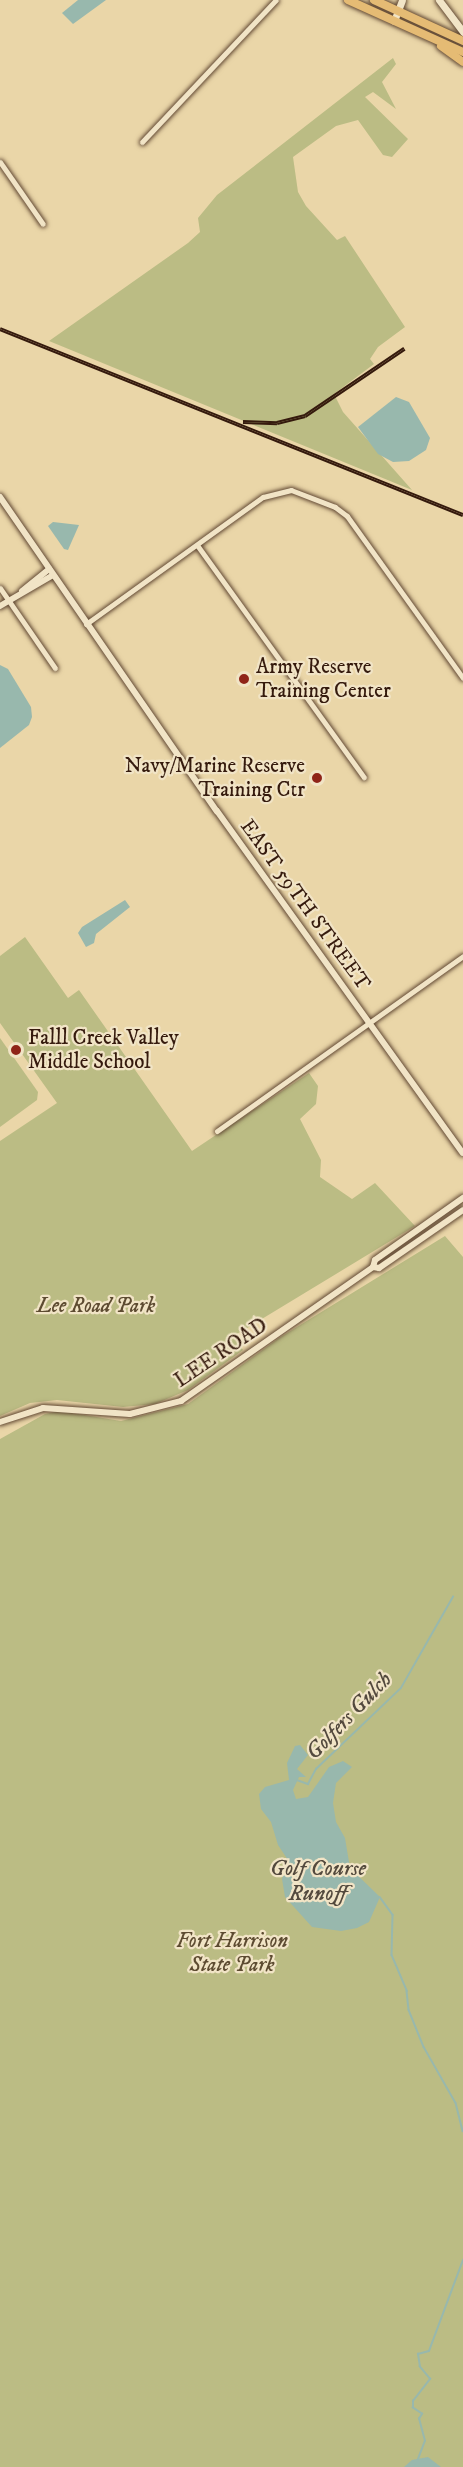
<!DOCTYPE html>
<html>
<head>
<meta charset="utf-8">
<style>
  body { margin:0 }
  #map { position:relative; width:463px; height:2467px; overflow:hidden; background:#ead6a8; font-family:"IM FELL DW Pica",serif }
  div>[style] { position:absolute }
  .green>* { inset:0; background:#bbbc84 }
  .water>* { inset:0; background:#98b8ad }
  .stream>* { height:1.5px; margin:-0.75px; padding:0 0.75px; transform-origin:0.75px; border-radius:0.75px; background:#98b8ad }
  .roads { filter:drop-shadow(0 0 2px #624934) drop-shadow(0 0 2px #624934) }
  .minor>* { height:5px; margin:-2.5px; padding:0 2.5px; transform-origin:2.5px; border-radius:2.5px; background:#f1e4c6 }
  .tertiary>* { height:6px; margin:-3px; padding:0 3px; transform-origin:3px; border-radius:3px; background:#f1e4c6 }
  .secondary>* { height:7px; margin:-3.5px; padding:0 3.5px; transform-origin:3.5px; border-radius:3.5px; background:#f1e4c6 }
  .primary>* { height:8px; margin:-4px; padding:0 4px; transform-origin:4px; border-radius:4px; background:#e5bb74 }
  .rail>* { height:4px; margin-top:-2px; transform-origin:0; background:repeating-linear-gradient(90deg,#f1e4c6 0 4.5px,#351a0d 0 9px); box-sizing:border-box; border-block:2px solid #351a0d }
  .dots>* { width:16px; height:16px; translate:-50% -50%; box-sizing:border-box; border:3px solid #f1e4c6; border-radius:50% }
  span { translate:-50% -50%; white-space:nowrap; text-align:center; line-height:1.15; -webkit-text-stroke:4.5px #f1e4c6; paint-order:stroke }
  .poi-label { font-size:21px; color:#351a0d }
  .left { translate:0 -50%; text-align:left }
  .right { translate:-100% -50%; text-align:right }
  .street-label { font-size:21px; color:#351a0d }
  .park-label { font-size:21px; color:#5d4b31; font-style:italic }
  .water-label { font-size:22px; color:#53493d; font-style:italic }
</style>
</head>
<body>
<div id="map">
  <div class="green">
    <div style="clip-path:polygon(393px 58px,396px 64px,382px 82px,396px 109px,373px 92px,365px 97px,408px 139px,392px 157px,383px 155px,358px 120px,336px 126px,293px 157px,298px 192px,306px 206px,337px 240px,345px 236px,405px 327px,378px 347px,370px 359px,374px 364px,334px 394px,343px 412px,412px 490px,49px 341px,188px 243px,200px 232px,198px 218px,217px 195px)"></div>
    <div style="clip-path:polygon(25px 937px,68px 998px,79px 990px,192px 1151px,309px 1073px,318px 1086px,316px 1104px,300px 1119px,321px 1160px,320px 1177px,352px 1199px,375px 1183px,415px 1226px,234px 1336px,243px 1350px,188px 1390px,155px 1404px,123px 1407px,57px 1400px,30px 1403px,0 1416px,0 1141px,57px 1103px,0 1023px,0 956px)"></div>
    <div style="clip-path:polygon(0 1038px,38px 1092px,37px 1100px,0 1127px)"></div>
    <div style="clip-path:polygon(445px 1236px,463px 1257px,463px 2467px,0 2467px,0 1439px,45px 1414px,60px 1411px,121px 1421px,188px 1404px,279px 1338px)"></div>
  </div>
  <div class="water">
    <div style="clip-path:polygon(78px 0,106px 0,73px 24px,62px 13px)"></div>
    <div style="clip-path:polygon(396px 397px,409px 402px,430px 438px,426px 450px,409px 461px,393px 462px,378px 454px,358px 427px)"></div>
    <div style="clip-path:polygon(53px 522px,79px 525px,68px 550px,64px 549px,48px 526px)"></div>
    <div style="clip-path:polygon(0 665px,8px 669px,31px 707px,32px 717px,29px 725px,0 748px)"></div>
    <div style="clip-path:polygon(125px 900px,130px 907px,96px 934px,94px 943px,86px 947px,78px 933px,82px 927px)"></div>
    <div style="clip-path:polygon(300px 1745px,308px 1755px,297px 1769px,306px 1777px,299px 1777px,293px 1790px,296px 1799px,308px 1797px,329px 1767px,343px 1761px,352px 1767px,336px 1783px,333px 1803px,336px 1822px,345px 1838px,350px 1868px,380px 1897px,369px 1922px,357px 1928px,341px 1931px,312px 1927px,285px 1897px,282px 1879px,288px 1860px,278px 1845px,271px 1822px,261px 1809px,259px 1794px,265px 1787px,289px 1780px,287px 1763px,295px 1746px)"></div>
    <div style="clip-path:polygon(428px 2457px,441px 2467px,404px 2467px,412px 2460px)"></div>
  </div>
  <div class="stream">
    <div style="left:297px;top:1780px;width:12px;rotate:20deg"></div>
    <div style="left:308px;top:1784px;width:17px;rotate:-62deg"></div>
    <div style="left:316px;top:1769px;width:117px;rotate:-43.6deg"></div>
    <div style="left:401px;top:1688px;width:105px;rotate:-60.3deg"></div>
    <div style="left:380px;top:1897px;width:22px;rotate:54deg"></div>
    <div style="left:393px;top:1915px;width:40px;rotate:91.4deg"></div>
    <div style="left:392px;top:1955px;width:39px;rotate:67deg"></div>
    <div style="left:407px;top:1991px;width:19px;rotate:84deg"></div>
    <div style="left:409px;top:2010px;width:40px;rotate:68deg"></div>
    <div style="left:424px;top:2047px;width:64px;rotate:60.3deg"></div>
    <div style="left:456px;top:2103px;width:29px;rotate:76deg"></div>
    <div style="left:418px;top:2459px;width:19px;rotate:-69deg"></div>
    <div style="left:425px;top:2441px;width:23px;rotate:-105deg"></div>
    <div style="left:419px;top:2419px;width:6px;rotate:-59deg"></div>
    <div style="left:422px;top:2414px;width:11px;rotate:-146deg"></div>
    <div style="left:413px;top:2408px;width:7px;rotate:-90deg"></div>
    <div style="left:413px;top:2401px;width:28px;rotate:-52deg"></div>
    <div style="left:430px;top:2379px;width:16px;rotate:-130deg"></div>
    <div style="left:420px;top:2367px;width:13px;rotate:-99deg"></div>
    <div style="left:418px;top:2354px;width:11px;rotate:-15deg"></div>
    <div style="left:429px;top:2351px;width:97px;rotate:-69.5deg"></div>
  </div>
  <div class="roads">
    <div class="minor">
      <div style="left:142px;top:142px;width:195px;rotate:-46.7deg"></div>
      <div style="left:0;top:162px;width:75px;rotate:55.3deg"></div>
      <div style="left:197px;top:545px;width:286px;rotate:54.3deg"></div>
      <div style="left:0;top:588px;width:97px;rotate:55.5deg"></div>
      <div style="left:86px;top:624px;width:218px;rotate:-35.7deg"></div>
      <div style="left:263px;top:497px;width:29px;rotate:-14deg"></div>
      <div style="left:291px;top:490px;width:47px;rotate:21.1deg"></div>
      <div style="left:335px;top:507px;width:15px;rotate:37deg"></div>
      <div style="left:347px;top:516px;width:199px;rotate:54.4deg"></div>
      <div style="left:217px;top:1131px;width:302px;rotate:-35.4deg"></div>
    </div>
    <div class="tertiary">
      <div style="left:0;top:497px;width:382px;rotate:55.4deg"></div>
      <div style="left:217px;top:811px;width:421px;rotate:54.3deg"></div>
      <div style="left:22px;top:591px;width:35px;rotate:-39deg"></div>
      <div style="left:0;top:606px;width:61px;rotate:-30.3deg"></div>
      <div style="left:373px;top:1267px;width:7px;rotate:-74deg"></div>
      <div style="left:375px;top:1260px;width:108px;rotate:-35.2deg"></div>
      <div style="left:0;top:1422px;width:45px;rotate:-18deg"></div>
      <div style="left:43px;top:1408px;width:87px;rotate:3.9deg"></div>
      <div style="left:130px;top:1414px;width:53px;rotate:-14.3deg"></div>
      <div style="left:181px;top:1401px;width:234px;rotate:-34.9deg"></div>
      <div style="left:373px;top:1267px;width:6px;rotate:9deg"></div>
      <div style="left:379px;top:1268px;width:102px;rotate:-34.6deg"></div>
    </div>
    <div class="secondary">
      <div style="left:439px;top:0;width:40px;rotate:53deg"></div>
      <div style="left:394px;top:21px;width:22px;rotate:-69deg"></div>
    </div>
    <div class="primary">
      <div style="left:348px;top:0;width:126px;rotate:24.3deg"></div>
      <div style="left:374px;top:0;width:98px;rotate:24.7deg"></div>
      <div style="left:441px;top:46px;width:27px;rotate:36deg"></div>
    </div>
  </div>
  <div class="rail">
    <div style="left:0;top:329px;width:499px;rotate:21.9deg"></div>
    <div style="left:243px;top:422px;width:34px;rotate:2deg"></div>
    <div style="left:277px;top:423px;width:29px;rotate:-14deg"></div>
    <div style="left:305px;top:416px;width:120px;rotate:-34.1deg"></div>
  </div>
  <div class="dots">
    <div style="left:244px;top:679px;background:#8f2418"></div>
    <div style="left:317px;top:778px;background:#8f2418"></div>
    <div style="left:16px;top:1050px;background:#8f2418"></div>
  </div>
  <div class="poi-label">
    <span class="left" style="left:256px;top:679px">Army Reserve<br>Training Center</span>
    <span class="right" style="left:305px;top:778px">Navy/Marine Reserve<br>Training Ctr</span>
    <span class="left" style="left:28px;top:1050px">Falll Creek Valley<br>Middle School</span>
  </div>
  <div class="street-label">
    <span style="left:305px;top:905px;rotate:54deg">EAST 59TH STREET</span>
    <span style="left:221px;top:1353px;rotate:-34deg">LEE ROAD</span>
  </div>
  <div class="park-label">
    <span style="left:96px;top:1306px">Lee Road Park</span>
    <span style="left:232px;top:1953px">Fort Harrison<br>State Park</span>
  </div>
  <div class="water-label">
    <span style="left:349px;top:1716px;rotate:-46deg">Golfers Gulch</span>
    <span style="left:318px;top:1881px">Golf Course<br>Runoff</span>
  </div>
</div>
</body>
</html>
